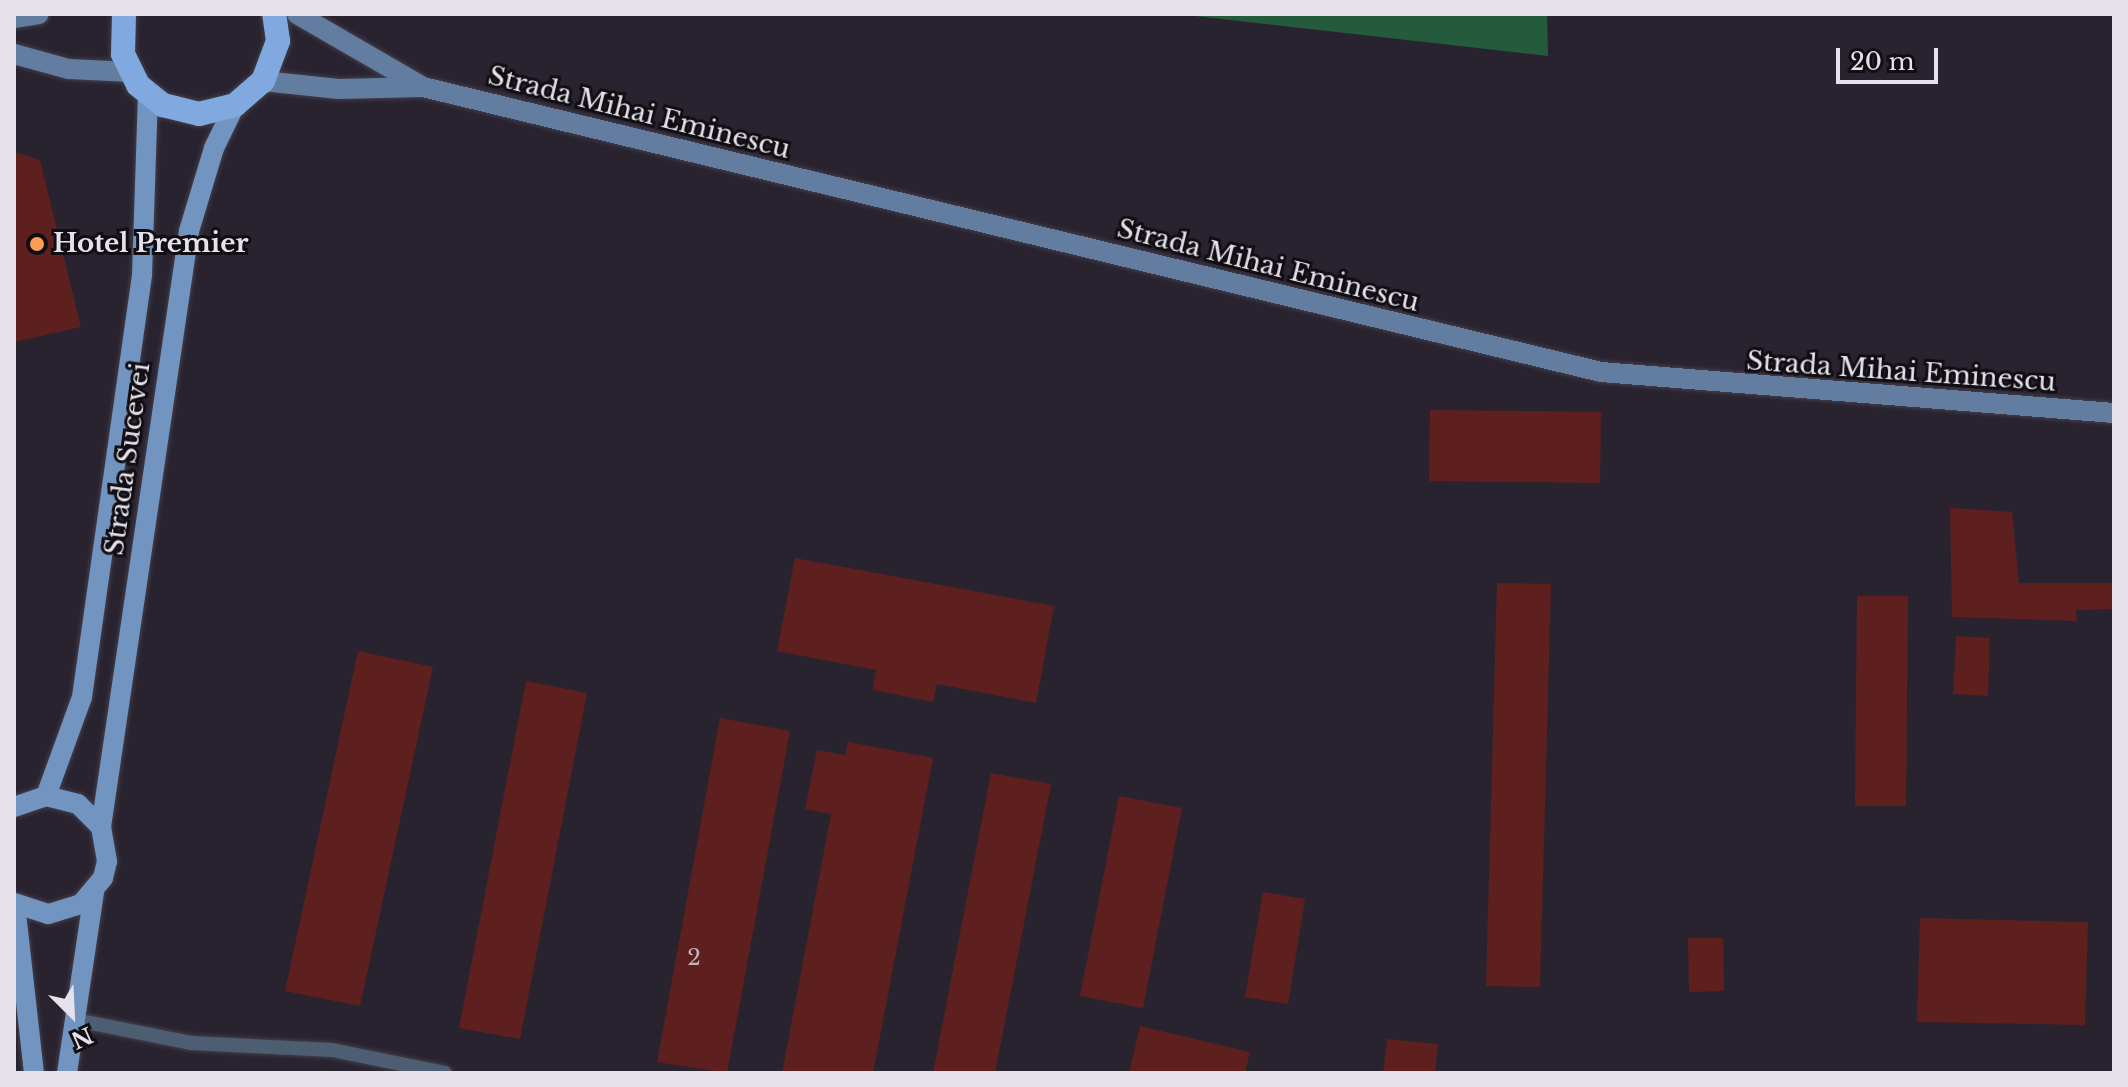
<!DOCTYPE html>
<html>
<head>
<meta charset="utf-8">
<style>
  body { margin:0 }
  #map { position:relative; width:2128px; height:1087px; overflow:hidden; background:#292330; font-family:"Libre Baskerville",serif }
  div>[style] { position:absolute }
  .green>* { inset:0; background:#245b3c }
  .building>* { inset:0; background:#5d201f }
  .roads { filter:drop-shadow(0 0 2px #433e4a) drop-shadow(0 0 2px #433e4a) }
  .lane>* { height:14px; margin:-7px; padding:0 7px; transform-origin:7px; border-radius:7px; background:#4d5e73 }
  .secondary>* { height:20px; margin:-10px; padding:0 10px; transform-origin:10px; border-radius:10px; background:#627d9f }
  .primary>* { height:20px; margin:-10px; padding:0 10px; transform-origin:10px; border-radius:10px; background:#7194c0 }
  .highway>* { height:24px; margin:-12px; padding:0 12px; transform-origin:12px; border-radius:12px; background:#80aadf }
  .dots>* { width:22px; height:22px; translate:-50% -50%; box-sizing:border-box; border:4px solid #100e13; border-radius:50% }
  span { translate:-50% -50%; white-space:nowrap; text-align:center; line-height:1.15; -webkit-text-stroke:6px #100e13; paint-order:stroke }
  .number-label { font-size:22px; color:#c4b2b8 }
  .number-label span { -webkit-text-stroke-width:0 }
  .street-label { font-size:26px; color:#e6e2eb }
  .poi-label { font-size:26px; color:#e6e2eb; font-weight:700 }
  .left { translate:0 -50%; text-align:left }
  .frame { position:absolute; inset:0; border:16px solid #e6e2eb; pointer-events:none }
  .north { position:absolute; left:32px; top:975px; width:80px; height:80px; -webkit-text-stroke:6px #100e13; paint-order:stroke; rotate:156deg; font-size:22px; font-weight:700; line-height:32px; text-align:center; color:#e6e2eb }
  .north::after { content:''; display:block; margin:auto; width:28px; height:36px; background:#e6e2eb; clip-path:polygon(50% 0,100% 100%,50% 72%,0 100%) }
  .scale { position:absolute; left:1836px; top:48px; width:102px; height:36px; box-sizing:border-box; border:4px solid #e6e2eb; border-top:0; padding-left:10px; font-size:24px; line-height:28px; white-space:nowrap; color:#e6e2eb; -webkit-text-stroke:6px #100e13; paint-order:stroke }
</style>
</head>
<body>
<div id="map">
  <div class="green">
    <div style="clip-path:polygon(1178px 14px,1547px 14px,1548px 56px)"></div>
  </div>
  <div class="building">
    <div style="clip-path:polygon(14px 152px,40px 160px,81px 327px,14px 342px)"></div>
    <div style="clip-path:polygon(1430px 410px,1601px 412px,1600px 483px,1429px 481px)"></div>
    <div style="clip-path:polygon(1950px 508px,2012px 512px,2019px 583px,2114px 583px,2114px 609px,2076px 610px,2077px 621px,1952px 617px)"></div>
    <div style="clip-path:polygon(795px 558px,1054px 606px,1036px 703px,937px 684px,933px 702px,873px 690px,876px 670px,777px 651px)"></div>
    <div style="clip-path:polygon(1497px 583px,1551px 584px,1540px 987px,1486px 986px)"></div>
    <div style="clip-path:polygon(1857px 596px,1908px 596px,1906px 806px,1855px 806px)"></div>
    <div style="clip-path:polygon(1956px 636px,1990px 638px,1988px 696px,1953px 694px)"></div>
    <div style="clip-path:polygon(358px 651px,433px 667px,360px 1006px,285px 991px)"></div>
    <div style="clip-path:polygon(526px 681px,587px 693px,520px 1039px,459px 1028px)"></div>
    <div style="clip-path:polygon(720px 718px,790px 731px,727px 1073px,657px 1062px)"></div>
    <div style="clip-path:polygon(848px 742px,933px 758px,873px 1073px,782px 1073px,831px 814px,805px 809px,817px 750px,845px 755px)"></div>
    <div style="clip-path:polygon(991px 773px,1051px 784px,995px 1073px,933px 1073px)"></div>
    <div style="clip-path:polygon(1119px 796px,1182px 808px,1143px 1008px,1080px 996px)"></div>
    <div style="clip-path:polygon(1263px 892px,1305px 899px,1288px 1004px,1245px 997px)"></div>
    <div style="clip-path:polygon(1920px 918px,2088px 922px,2085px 1025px,1917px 1022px)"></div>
    <div style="clip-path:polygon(1688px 938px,1723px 938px,1724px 991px,1689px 992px)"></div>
    <div style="clip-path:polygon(1140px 1026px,1250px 1052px,1245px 1073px,1129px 1073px)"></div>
    <div style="clip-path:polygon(1387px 1039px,1438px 1044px,1435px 1073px,1383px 1073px)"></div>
  </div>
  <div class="roads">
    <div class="lane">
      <div style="left:76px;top:1020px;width:117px;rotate:11.3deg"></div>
      <div style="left:191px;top:1043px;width:141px;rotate:2.8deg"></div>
      <div style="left:332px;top:1050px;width:115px;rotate:11.5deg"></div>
    </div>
    <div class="secondary">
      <div style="left:297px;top:14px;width:146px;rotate:30.1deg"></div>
      <div style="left:14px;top:18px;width:25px;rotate:-9deg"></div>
      <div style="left:14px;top:54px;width:57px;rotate:15.3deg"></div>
      <div style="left:69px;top:69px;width:61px;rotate:2.8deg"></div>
      <div style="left:263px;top:81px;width:76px;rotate:6deg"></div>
      <div style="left:339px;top:89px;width:84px;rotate:-1.4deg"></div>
      <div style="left:423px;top:87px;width:1212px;rotate:13.6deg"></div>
      <div style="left:1601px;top:372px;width:515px;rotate:4.57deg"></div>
    </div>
    <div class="primary">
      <div style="left:46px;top:796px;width:105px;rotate:-70deg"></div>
      <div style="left:82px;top:697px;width:426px;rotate:-81.9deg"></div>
      <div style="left:142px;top:275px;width:180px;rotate:-88.1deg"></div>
      <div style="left:14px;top:807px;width:34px;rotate:-19deg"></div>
      <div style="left:46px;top:796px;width:33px;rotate:14deg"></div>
      <div style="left:78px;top:804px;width:33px;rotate:45deg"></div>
      <div style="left:101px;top:827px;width:35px;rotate:80deg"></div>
      <div style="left:107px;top:861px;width:17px;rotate:103deg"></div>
      <div style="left:103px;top:878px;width:34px;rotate:130deg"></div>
      <div style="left:81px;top:904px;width:34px;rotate:163deg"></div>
      <div style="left:48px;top:914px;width:36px;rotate:-162deg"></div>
      <div style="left:101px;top:827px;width:602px;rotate:-81.6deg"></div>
      <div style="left:189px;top:231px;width:87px;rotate:-73.2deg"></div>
      <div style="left:214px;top:148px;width:48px;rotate:-64deg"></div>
      <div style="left:15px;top:904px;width:170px;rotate:83.6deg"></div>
      <div style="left:67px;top:1073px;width:183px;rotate:-81.5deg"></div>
    </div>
    <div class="highway">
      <div style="left:124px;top:14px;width:40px;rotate:91.4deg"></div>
      <div style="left:123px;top:54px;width:34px;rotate:64deg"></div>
      <div style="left:138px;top:85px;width:32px;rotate:39deg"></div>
      <div style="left:163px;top:105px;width:37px;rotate:14deg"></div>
      <div style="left:199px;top:114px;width:37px;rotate:-14deg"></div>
      <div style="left:235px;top:105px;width:37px;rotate:-41deg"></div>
      <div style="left:263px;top:81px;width:43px;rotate:-69.4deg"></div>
      <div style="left:278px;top:41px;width:27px;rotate:-98deg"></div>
    </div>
  </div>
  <div class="dots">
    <div style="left:37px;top:244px;background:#fc9d52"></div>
  </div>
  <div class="number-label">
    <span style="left:694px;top:958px">2</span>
  </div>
  <div class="street-label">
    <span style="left:639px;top:113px;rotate:14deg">Strada Mihai Eminescu</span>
    <span style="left:1268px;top:266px;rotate:14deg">Strada Mihai Eminescu</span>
    <span style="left:1901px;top:372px;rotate:4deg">Strada Mihai Eminescu</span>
    <span style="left:128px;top:459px;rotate:-82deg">Strada Sucevei</span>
  </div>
  <div class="poi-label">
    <span class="left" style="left:53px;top:244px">Hotel Premier</span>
  </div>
  <div class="frame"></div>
  <div class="north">N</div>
  <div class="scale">20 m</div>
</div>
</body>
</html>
